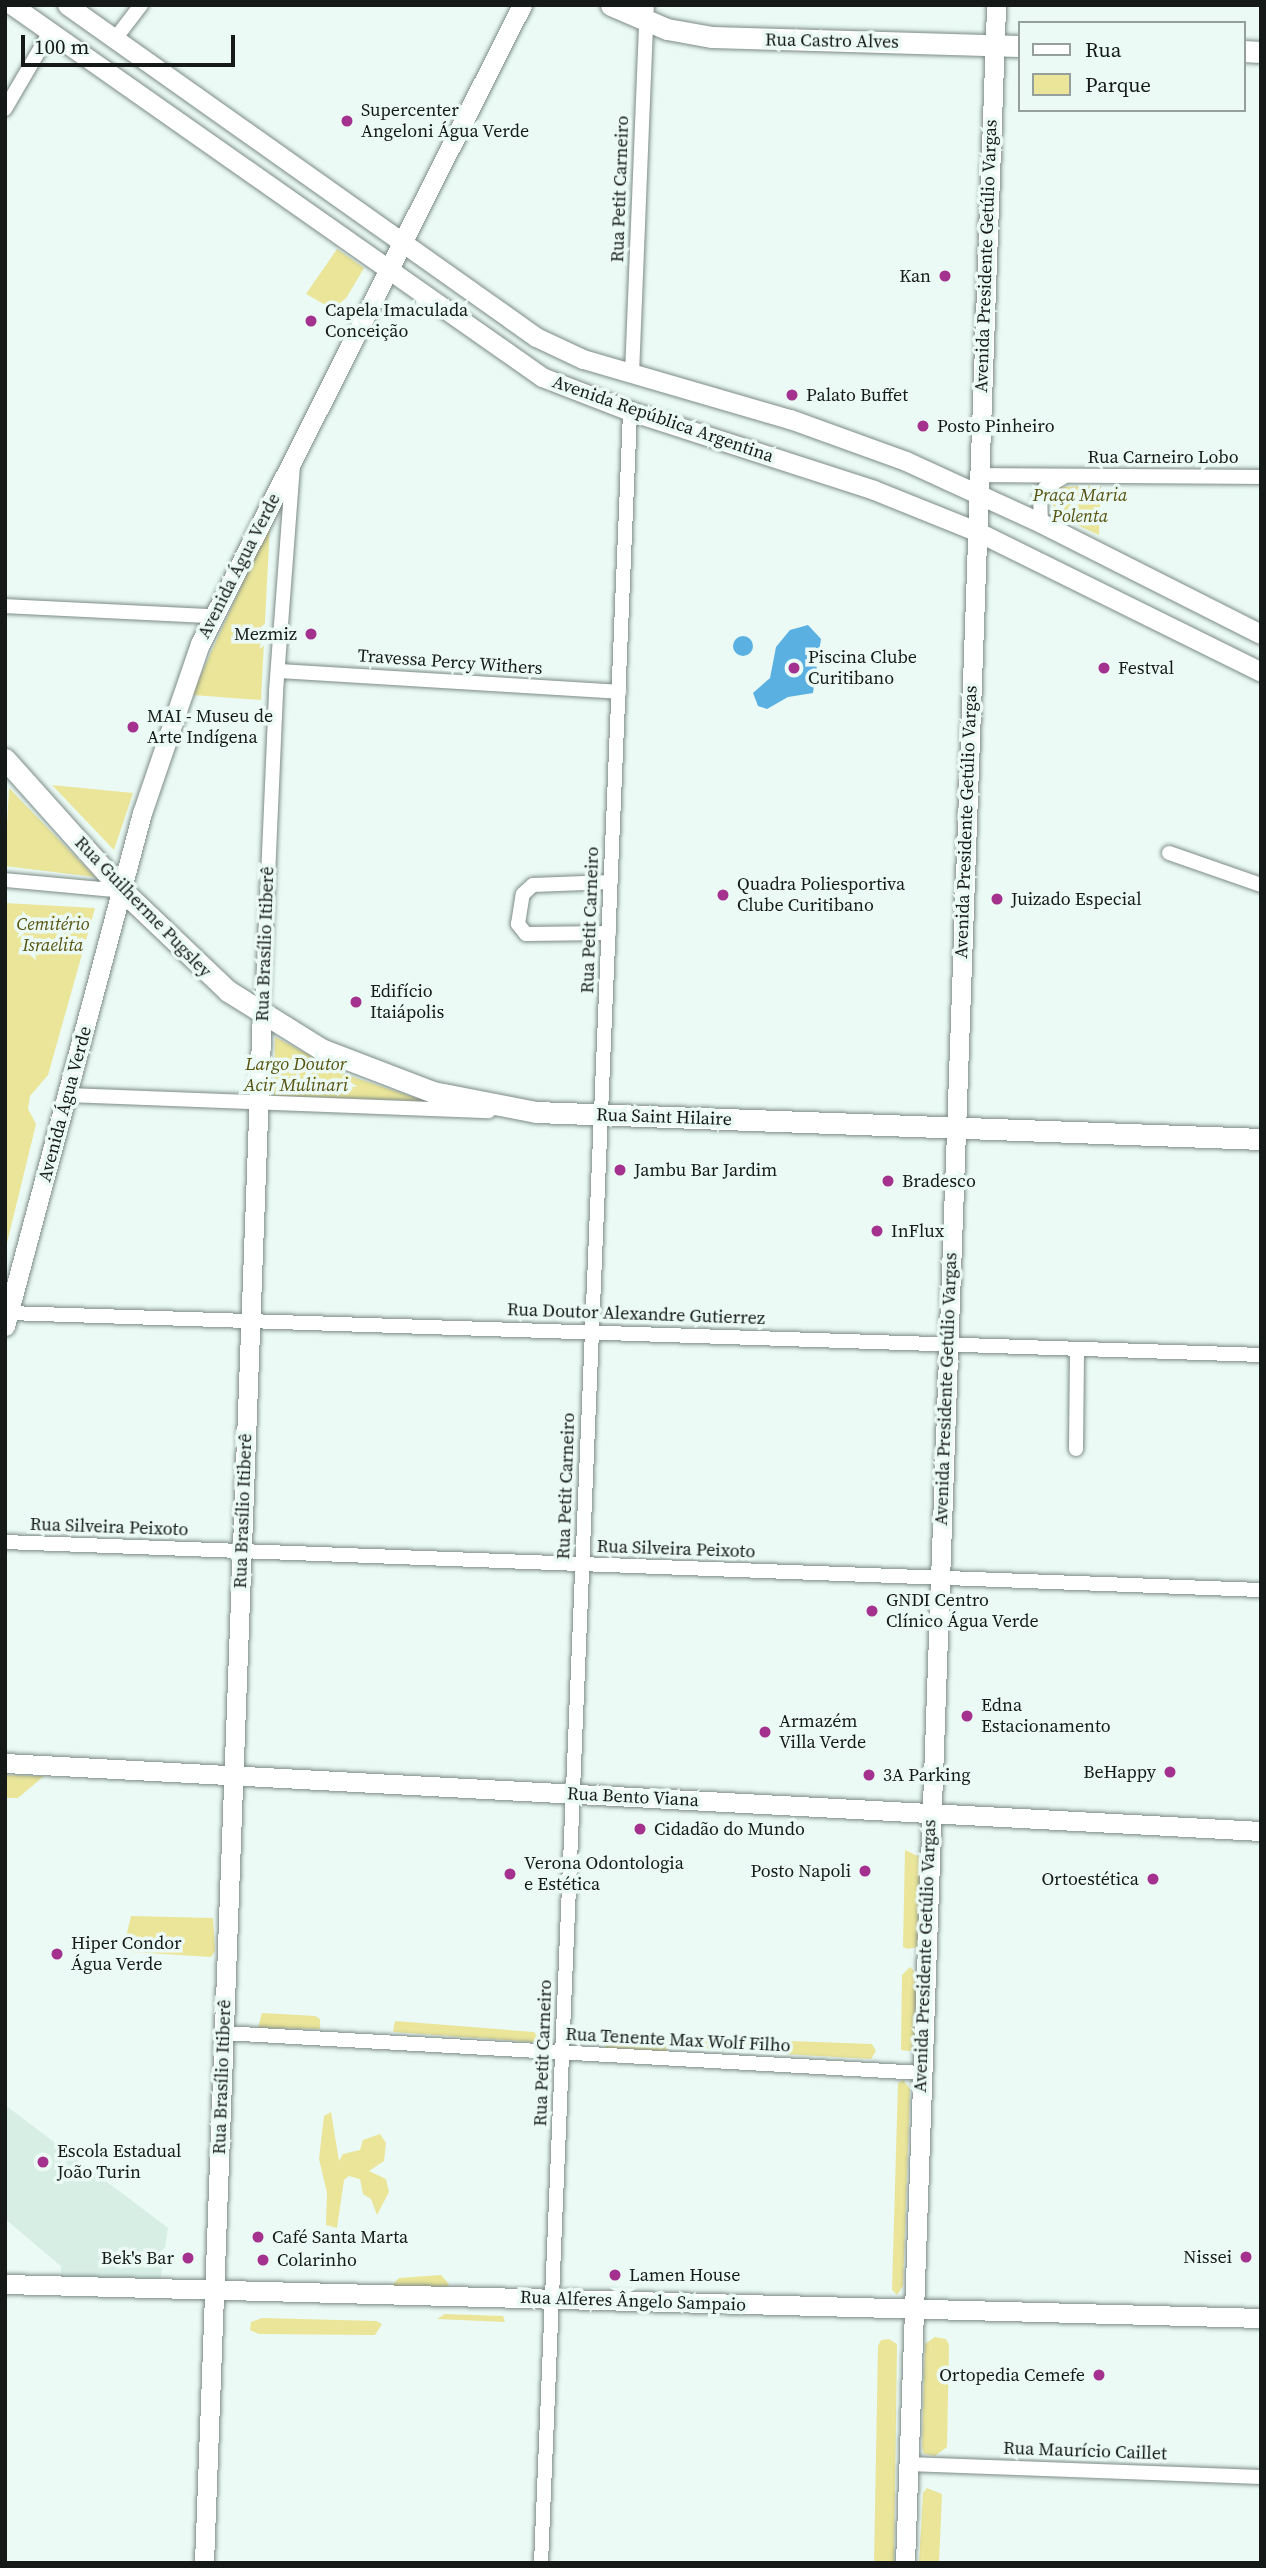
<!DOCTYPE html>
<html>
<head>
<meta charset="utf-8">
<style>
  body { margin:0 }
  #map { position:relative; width:1266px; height:2568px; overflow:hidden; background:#ebfaf5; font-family:"Source Serif 4",serif }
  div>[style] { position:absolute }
  .built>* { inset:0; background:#d7eee5 }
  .green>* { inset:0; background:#eae599 }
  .water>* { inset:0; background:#5bb0e2 }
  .round { border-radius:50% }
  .roads { filter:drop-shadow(0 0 2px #7d8b86) drop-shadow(0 0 2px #7d8b86) }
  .street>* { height:14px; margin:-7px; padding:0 7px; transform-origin:7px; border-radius:7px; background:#fff }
  .secondary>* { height:19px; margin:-9.5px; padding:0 9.5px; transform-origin:9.5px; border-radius:9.5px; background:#fff }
  .primary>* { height:21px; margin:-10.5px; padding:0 10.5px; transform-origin:10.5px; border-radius:10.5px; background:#fff }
  .dots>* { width:19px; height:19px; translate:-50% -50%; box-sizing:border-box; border:4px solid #ebfaf5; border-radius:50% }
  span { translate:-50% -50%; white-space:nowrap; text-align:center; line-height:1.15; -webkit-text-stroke:7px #ebfaf5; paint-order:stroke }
  .street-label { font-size:18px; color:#151a18 }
  .poi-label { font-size:18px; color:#151a18 }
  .left { translate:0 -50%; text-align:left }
  .right { translate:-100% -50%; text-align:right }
  .park-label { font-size:18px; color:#585310; font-style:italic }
  .frame { position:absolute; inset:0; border:7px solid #151a18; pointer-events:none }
  .legend { position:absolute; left:1018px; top:21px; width:228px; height:91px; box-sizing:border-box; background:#ebfaf5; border:2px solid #95a09d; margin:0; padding:9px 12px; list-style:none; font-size:21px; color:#151a18 }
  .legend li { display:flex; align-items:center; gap:14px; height:35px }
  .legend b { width:35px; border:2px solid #95a09d }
  .scale { position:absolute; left:21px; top:35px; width:214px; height:32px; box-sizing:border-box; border:4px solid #151a18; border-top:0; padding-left:9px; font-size:21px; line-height:24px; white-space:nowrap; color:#151a18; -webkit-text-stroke:5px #ebfaf5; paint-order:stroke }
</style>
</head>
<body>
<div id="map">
  <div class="built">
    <div style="clip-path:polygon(5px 2105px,168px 2228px,160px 2282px,61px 2279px,61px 2266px,5px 2219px)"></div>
  </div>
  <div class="green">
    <div style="clip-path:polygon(337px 249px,364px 268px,338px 312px,306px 294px)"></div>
    <div style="clip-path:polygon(1101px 486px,1099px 535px,1051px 513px,1059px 487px)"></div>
    <div style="clip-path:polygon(270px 524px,261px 700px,192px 695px,213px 648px)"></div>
    <div style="clip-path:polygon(52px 785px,133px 793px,114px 850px)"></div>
    <div style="clip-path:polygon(9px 788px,95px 877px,5px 866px)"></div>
    <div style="clip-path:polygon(5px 903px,95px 908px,48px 1075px,30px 1096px,28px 1109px,36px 1124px,5px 1251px)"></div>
    <div style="clip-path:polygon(275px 1037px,347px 1075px,425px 1101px,274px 1096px)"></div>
    <div style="clip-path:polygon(5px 1775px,44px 1776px,18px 1798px,5px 1798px)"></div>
    <div style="clip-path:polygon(905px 1850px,920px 1857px,918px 1947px,908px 1949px,903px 1947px)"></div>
    <div style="clip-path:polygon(131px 1916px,213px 1918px,215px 1951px,211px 1957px,131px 1952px,126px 1937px)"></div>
    <div style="clip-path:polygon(910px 1967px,917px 1974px,914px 2051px,909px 2051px,901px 2050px,902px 1975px)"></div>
    <div style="clip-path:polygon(262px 2013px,315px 2016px,320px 2019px,320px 2029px,258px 2028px)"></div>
    <div style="clip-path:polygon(395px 2021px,547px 2033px,551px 2037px,547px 2043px,393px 2032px)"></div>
    <div style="clip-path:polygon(608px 2037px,668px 2039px,669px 2047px,666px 2052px,605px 2049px)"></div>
    <div style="clip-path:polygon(706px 2038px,872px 2044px,876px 2051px,871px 2059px,698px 2049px)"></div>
    <div style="clip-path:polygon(903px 2080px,910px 2089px,903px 2286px,897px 2295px,892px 2290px,898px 2083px)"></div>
    <div style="clip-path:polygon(331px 2112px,339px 2161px,343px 2154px,360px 2150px,363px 2140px,380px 2134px,386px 2143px,384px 2161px,369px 2171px,386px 2179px,389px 2192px,377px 2215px,371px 2199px,363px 2194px,360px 2179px,349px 2176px,344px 2180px,337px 2228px,326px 2225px,327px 2193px,319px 2159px,324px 2116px)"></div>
    <div style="clip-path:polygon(441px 2275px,449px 2284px,444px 2290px,391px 2286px,399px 2278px)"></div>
    <div style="clip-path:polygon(445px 2314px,503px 2316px,505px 2322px,437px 2319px)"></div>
    <div style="clip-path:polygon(262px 2318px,376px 2321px,382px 2324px,375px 2335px,259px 2334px,250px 2330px,251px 2322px)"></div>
    <div style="clip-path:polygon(935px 2337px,946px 2339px,949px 2345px,947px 2447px,935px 2456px,924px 2454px,922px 2447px,925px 2344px)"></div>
    <div style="clip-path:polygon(889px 2339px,897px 2344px,894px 2563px,874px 2563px,878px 2346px,881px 2340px)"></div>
    <div style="clip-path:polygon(927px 2488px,942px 2494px,939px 2563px,919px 2563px,923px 2493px)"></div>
  </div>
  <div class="water">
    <div style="clip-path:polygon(808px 625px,821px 639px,813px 693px,788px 697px,767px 709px,758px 706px,753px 693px,770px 678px,776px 647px,790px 630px)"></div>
    <div class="round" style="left:733px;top:636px;width:20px;height:20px"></div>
  </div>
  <div class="roads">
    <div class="street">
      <div style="left:115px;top:39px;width:43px;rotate:-52.6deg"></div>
      <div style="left:5px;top:109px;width:89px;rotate:-59.7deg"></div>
      <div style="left:632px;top:374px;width:369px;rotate:-87.7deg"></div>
      <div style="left:978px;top:475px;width:283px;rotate:0.4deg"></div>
      <div style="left:1041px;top:523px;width:25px;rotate:-92deg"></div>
      <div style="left:1040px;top:498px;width:11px;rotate:-63deg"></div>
      <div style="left:1045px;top:488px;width:21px;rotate:-31deg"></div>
      <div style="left:5px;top:606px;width:206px;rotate:2.8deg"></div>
      <div style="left:278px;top:671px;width:342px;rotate:3.5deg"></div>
      <div style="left:1169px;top:853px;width:97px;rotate:19.2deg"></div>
      <div style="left:5px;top:880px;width:119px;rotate:5.3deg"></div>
      <div style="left:609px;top:933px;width:83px;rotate:179.3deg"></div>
      <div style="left:526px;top:934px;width:13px;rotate:-129deg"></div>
      <div style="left:518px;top:924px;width:30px;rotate:-81deg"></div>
      <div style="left:523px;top:894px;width:13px;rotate:-42deg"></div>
      <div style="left:533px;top:885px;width:78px;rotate:-2.2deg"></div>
      <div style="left:262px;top:1014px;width:323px;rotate:-87.5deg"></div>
      <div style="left:276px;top:691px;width:225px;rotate:-85.7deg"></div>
      <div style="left:68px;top:1095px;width:421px;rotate:2.2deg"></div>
      <div style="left:9px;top:1313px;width:1253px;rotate:1.92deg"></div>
      <div style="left:1076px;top:1449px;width:100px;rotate:-89.4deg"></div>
      <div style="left:5px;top:1542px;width:1257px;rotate:2.19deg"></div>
      <div style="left:224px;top:2033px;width:698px;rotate:3.28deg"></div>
      <div style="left:908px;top:2464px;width:353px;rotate:2.1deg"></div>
      <div style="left:541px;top:2563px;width:2154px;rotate:-87.63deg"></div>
    </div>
    <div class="secondary">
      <div style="left:12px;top:5px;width:648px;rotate:35.06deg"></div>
      <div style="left:542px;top:377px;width:94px;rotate:21.1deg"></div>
      <div style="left:630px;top:411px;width:256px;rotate:17.9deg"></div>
      <div style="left:874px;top:490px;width:110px;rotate:21.9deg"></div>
      <div style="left:976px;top:531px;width:318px;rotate:26.3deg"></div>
      <div style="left:67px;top:5px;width:575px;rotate:35.29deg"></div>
      <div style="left:536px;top:337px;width:52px;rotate:25.1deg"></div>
      <div style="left:583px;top:359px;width:216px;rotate:16.2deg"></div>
      <div style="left:790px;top:419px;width:123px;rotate:19.9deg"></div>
      <div style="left:906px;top:461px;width:149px;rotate:24.7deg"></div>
      <div style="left:1041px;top:523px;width:246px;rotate:26.8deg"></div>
      <div style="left:5px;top:1326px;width:531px;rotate:-75.05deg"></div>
      <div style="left:142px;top:813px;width:179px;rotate:-71.1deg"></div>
      <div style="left:200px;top:644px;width:716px;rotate:-63.26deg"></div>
      <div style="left:5px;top:1763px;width:1258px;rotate:3.1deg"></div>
      <div style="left:5px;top:2284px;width:1256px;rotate:1.55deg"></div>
      <div style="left:204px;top:2563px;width:1550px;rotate:-87.86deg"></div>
      <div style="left:905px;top:2563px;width:2560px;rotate:-87.96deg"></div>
    </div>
    <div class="primary">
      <div style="left:611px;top:5px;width:61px;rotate:23.2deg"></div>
      <div style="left:667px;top:29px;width:46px;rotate:10.1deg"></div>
      <div style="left:712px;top:37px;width:307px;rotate:1.7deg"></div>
      <div style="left:1243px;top:51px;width:18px;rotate:3deg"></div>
      <div style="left:5px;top:759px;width:177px;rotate:48.2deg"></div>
      <div style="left:123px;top:891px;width:145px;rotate:43.6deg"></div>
      <div style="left:228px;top:991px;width:110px;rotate:31.9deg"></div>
      <div style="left:321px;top:1049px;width:120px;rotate:21deg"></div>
      <div style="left:433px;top:1092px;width:105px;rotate:11deg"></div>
      <div style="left:536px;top:1112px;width:726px;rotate:2.13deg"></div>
    </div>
  </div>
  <div class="dots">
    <div style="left:347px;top:121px;background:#a3318d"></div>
    <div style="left:945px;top:276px;background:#a3318d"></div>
    <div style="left:311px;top:321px;background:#a3318d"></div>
    <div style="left:792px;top:395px;background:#a3318d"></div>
    <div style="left:923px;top:426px;background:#a3318d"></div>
    <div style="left:311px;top:634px;background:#a3318d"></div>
    <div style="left:794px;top:668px;background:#a3318d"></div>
    <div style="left:1104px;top:668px;background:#a3318d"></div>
    <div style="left:133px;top:727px;background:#a3318d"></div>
    <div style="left:723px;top:895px;background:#a3318d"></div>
    <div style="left:997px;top:899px;background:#a3318d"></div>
    <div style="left:356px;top:1002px;background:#a3318d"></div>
    <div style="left:620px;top:1170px;background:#a3318d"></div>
    <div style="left:888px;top:1181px;background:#a3318d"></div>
    <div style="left:877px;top:1231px;background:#a3318d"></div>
    <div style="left:872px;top:1611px;background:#a3318d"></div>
    <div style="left:967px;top:1716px;background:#a3318d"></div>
    <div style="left:765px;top:1732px;background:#a3318d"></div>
    <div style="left:1170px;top:1772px;background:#a3318d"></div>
    <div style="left:869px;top:1775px;background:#a3318d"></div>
    <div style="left:640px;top:1829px;background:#a3318d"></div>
    <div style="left:865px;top:1871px;background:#a3318d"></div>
    <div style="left:510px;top:1874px;background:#a3318d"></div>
    <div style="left:1153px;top:1879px;background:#a3318d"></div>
    <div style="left:57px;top:1954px;background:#a3318d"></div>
    <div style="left:43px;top:2162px;background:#a3318d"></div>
    <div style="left:258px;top:2237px;background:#a3318d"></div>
    <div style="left:1246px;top:2257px;background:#a3318d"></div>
    <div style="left:188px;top:2258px;background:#a3318d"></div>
    <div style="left:263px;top:2260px;background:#a3318d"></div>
    <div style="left:615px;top:2275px;background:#a3318d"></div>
    <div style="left:1099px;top:2375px;background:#a3318d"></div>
  </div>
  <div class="street-label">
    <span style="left:832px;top:41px;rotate:1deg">Rua Castro Alves</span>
    <span style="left:620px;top:189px;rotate:-88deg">Rua Petit Carneiro</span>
    <span style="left:986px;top:256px;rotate:-88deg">Avenida Presidente Getúlio Vargas</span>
    <span style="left:663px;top:419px;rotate:19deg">Avenida República Argentina</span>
    <span style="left:1163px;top:457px">Rua Carneiro Lobo</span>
    <span style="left:239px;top:566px;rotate:-63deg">Avenida Água Verde</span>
    <span style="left:450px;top:662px;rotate:4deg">Travessa Percy Withers</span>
    <span style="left:966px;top:822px;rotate:-88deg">Avenida Presidente Getúlio Vargas</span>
    <span style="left:143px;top:907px;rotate:46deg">Rua Guilherme Pugsley</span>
    <span style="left:590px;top:920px;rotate:-88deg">Rua Petit Carneiro</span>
    <span style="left:265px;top:944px;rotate:-88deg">Rua Brasílio Itiberê</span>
    <span style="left:65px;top:1104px;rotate:-75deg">Avenida Água Verde</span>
    <span style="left:664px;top:1117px;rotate:2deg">Rua Saint Hilaire</span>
    <span style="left:636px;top:1314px;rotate:2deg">Rua Doutor Alexandre Gutierrez</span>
    <span style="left:946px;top:1389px;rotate:-88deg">Avenida Presidente Getúlio Vargas</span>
    <span style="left:566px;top:1486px;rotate:-88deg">Rua Petit Carneiro</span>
    <span style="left:243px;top:1511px;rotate:-88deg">Rua Brasílio Itiberê</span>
    <span style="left:109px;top:1527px;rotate:2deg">Rua Silveira Peixoto</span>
    <span style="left:676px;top:1549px;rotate:2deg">Rua Silveira Peixoto</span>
    <span style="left:633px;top:1797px;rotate:3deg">Rua Bento Viana</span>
    <span style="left:925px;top:1956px;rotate:-88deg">Avenida Presidente Getúlio Vargas</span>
    <span style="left:678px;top:2040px;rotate:3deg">Rua Tenente Max Wolf Filho</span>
    <span style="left:543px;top:2053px;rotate:-88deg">Rua Petit Carneiro</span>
    <span style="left:222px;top:2077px;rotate:-88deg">Rua Brasílio Itiberê</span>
    <span style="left:633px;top:2301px;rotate:2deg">Rua Alferes Ângelo Sampaio</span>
    <span style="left:1085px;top:2451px;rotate:2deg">Rua Maurício Caillet</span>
  </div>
  <div class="poi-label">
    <span class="left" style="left:361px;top:121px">Supercenter<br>Angeloni Água Verde</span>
    <span class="right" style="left:931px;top:276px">Kan</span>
    <span class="left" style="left:325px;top:321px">Capela Imaculada<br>Conceição</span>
    <span class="left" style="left:806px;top:395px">Palato Buffet</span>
    <span class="left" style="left:937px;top:426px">Posto Pinheiro</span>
    <span class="right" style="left:297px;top:634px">Mezmiz</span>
    <span class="left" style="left:808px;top:668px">Piscina Clube<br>Curitibano</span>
    <span class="left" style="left:1118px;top:668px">Festval</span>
    <span class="left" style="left:147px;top:727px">MAI - Museu de<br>Arte Indígena</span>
    <span class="left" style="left:737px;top:895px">Quadra Poliesportiva<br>Clube Curitibano</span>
    <span class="left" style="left:1011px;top:899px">Juizado Especial</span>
    <span class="left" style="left:370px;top:1002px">Edifício<br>Itaiápolis</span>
    <span class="left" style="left:634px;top:1170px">Jambu Bar Jardim</span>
    <span class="left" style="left:902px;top:1181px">Bradesco</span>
    <span class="left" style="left:891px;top:1231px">InFlux</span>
    <span class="left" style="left:886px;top:1611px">GNDI Centro<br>Clínico Água Verde</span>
    <span class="left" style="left:981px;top:1716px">Edna<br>Estacionamento</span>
    <span class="left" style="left:779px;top:1732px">Armazém<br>Villa Verde</span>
    <span class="right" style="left:1156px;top:1772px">BeHappy</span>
    <span class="left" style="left:883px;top:1775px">3A Parking</span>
    <span class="left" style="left:654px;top:1829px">Cidadão do Mundo</span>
    <span class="left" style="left:524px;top:1874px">Verona Odontologia<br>e Estética</span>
    <span class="right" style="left:851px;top:1871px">Posto Napoli</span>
    <span class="right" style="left:1139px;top:1879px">Ortoestética</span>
    <span class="left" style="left:71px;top:1954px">Hiper Condor<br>Água Verde</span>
    <span class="left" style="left:57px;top:2162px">Escola Estadual<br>João Turin</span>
    <span class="left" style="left:272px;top:2237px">Café Santa Marta</span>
    <span class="right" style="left:1232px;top:2257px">Nissei</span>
    <span class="right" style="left:174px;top:2258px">Bek's Bar</span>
    <span class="left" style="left:277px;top:2260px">Colarinho</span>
    <span class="left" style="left:629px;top:2275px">Lamen House</span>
    <span class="right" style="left:1085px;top:2375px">Ortopedia Cemefe</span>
  </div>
  <div class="park-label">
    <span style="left:1080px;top:506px">Praça Maria<br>Polenta</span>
    <span style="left:53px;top:935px">Cemitério<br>Israelita</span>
    <span style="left:296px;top:1075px">Largo Doutor<br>Acir Mulinari</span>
  </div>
  <div class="frame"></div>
  <ul class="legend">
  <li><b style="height:9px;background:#fff"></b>Rua</li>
  <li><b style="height:19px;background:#eae599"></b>Parque</li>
  </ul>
  <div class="scale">100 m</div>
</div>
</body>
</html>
